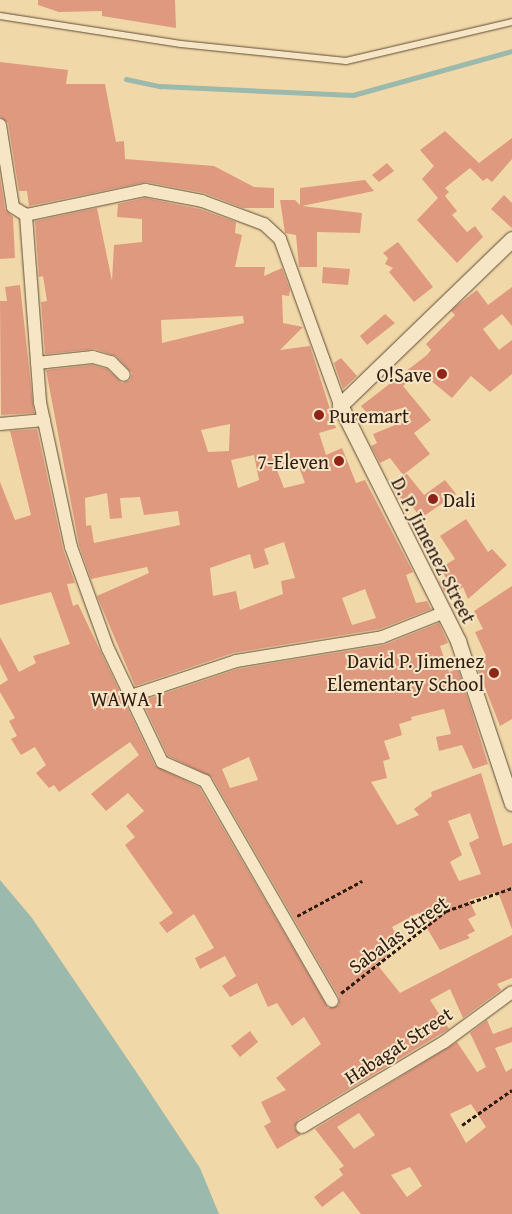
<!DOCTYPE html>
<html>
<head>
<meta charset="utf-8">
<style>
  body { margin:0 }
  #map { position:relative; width:512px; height:1214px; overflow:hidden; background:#f1d8a8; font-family:"Gentium Book Plus",serif }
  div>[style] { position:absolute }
  .water>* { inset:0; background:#9bb9ac }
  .stream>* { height:4.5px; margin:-2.25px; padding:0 2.25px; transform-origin:2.25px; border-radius:2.25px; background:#9bb9ac }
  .building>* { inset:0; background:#df997f }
  .path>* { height:2.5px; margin-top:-1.25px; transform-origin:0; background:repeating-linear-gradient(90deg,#2f1c11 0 4px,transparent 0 6.5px) }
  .roads { filter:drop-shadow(0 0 1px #604b37) drop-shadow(0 0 1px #604b37) }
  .service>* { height:6px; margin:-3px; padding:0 3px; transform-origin:3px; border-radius:3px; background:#f6e6c6 }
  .minor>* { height:12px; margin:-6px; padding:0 6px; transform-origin:6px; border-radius:6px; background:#f6e6c6 }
  .tertiary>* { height:15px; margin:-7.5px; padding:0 7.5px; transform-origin:7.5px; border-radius:7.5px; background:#f6e6c6 }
  .dots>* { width:14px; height:14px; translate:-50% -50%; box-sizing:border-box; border:2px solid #f6e6c6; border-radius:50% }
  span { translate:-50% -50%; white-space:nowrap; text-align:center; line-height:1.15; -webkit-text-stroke:4px #f6e6c6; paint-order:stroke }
  .poi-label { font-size:20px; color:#2f1c11 }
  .right { translate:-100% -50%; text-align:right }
  .left { translate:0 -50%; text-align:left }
  .street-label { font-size:20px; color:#2f1c11 }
  .neighbourhood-label { font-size:21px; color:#2f1c11; letter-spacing:1px }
</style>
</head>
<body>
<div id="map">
  <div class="water">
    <div style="clip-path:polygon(0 880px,32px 918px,141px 1079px,200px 1168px,219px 1214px,0 1214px)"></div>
  </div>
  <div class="stream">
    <div style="left:126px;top:79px;width:35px;rotate:12deg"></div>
    <div style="left:160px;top:86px;width:193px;rotate:2.7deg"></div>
    <div style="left:353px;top:95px;width:165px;rotate:-15.5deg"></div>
  </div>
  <div class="building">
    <div style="clip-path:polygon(38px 0,175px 0,176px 28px,102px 16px,102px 11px,59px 12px,38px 5px)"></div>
    <div style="clip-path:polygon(0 62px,68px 70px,66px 84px,105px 84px,116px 142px,124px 141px,125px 159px,214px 166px,254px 187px,274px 188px,274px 208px,243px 208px,204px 193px,146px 182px,29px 206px,27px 191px,19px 191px,8px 123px,0 117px)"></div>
    <div style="clip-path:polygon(445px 131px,479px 163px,512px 138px,512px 159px,492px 182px,487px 178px,483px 181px,470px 168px,445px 188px,449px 192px,445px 196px,457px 211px,452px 215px,467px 232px,475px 226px,483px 237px,457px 263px,417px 220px,438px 198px,422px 179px,434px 166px,420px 150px)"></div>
    <div style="clip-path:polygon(387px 163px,394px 171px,379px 182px,372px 175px)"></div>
    <div style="clip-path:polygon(0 177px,5px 209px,13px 217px,15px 258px,0 259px)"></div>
    <div style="clip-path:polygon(365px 180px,374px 191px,302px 206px,362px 213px,360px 233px,317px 232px,317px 267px,299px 267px,296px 235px,285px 233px,280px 200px,295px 200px,300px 205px,300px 188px)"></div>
    <div style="clip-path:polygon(504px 195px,512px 203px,512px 228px,491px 209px)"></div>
    <div style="clip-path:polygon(evenodd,145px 198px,200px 209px,236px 222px,235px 233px,242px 235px,235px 267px,265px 267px,264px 276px,282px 268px,290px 290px,289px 296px,282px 295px,283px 323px,303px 327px,280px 350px,310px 346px,336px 428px,319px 433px,326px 455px,342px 448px,356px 483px,365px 480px,413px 572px,406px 575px,416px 603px,427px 601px,431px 609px,380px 629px,233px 653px,135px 686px,97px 596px,149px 573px,147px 567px,91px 579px,79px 545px,46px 370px,92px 365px,107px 369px,122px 383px,130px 380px,132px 373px,116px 356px,95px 349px,45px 354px,41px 302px,47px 301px,43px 276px,39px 277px,35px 221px,97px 208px,112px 281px,114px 245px,142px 242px,142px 219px,117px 217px,118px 204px,145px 198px,243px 316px,244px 323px,162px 343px,161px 320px,243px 316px,145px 198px,230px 424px,229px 451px,208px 452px,201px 430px,230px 424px,145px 198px,254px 455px,259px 480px,238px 488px,231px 460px,254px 455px,145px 198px,297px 462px,305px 483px,284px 488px,277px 470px,297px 462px,145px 198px,107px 493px,110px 519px,122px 518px,120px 498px,140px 497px,144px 515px,178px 511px,180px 525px,94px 543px,91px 525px,86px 526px,85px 498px,107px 493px,145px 198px,284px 542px,295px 578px,281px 581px,283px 594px,240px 610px,236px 591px,213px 596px,210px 568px,250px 554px,254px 569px,269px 564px,264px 549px,284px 542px,145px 198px,365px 589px,376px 618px,352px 625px,342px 598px,365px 589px)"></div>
    <div style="clip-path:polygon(398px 242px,433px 287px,414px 302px,389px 272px,393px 268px,385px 264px,388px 258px,383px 253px)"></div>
    <div style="clip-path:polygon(323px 267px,350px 269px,348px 285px,322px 283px)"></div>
    <div style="clip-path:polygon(20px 285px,34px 413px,1px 415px,0 301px,7px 301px,5px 287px)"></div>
    <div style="clip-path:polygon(512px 287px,512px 326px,502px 314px,483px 329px,499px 350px,512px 340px,512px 374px,490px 392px,471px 376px,452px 398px,419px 371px,403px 386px,431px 420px,414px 433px,430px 454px,403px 475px,390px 458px,380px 463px,371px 446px,377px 443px,373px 434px,410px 419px,406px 407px,370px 417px,361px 406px,427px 355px,431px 350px,426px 344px,455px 315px,451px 311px,455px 307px,477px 290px,488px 305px)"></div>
    <div style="clip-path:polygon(385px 314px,395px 323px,367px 345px,360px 336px)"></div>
    <div style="clip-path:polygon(341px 358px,357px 376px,343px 389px,334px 363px)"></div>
    <div style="clip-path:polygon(evenodd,37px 429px,63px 549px,75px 583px,67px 584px,73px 606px,78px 604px,155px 766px,199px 787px,328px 1008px,339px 1005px,339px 997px,212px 777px,168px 756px,142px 701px,238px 669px,384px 645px,439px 623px,448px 643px,440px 646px,449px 672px,458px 669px,472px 712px,488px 764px,473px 769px,462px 745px,439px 751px,436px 737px,451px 734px,444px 709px,411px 717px,412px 720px,399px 724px,402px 735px,384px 741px,390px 759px,383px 761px,387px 778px,371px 782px,397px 825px,419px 815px,414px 809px,432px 796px,431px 792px,481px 773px,503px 846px,512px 843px,512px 929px,498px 892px,469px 900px,476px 915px,468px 919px,475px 931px,467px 935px,470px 938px,440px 950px,418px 913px,392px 927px,398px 938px,383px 946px,389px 956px,376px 963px,400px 993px,512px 935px,512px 978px,497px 984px,501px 990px,463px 1018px,450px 989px,430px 1000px,449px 1029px,298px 1120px,294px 1128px,301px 1135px,277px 1149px,264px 1126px,271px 1122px,261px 1102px,286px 1090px,276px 1078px,321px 1044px,304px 1017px,292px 1026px,277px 1003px,268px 1007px,257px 983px,230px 997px,222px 986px,236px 976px,225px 956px,200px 969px,195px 958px,214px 948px,194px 914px,167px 933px,159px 923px,173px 913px,125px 845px,135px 837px,126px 826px,144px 811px,128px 793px,106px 811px,91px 794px,139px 755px,130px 742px,59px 792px,54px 785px,49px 788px,36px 773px,46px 765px,35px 747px,21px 755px,11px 739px,17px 736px,9px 721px,15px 718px,0 692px,0 685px,8px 680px,0 664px,0 637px,19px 672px,36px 663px,33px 656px,70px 644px,51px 592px,0 605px,0 482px,15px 520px,31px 515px,10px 431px,37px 429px,249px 757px,258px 780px,230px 788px,222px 769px,249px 757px,37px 429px,470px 813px,479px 838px,469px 843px,481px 874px,459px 881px,450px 862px,462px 855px,448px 821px,470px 813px)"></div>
    <div style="clip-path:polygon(407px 474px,424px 495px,445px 480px,456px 494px,421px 518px,409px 502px,405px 506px,391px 482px)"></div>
    <div style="clip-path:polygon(466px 519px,488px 552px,492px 549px,507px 565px,468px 599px,463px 587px,448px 597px,439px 582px,446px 578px,440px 568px,455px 559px,440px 536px)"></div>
    <div style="clip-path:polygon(512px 586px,512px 719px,500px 726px,475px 662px,486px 656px,475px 632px,483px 629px,474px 611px)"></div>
    <div style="clip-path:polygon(evenodd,487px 1020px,493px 1034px,512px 1027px,512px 1042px,495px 1048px,506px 1072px,512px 1068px,512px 1214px,361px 1214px,343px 1191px,322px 1207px,314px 1197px,343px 1175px,339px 1169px,344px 1166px,315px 1129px,457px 1042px,477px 1072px,486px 1067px,470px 1033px,487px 1020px,471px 1104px,486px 1127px,466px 1143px,450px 1114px,471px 1104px,487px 1020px,359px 1113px,375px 1135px,354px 1149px,337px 1127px,359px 1113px,487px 1020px,410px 1167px,422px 1186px,407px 1197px,391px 1175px,410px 1167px)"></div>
    <div style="clip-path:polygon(250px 1031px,258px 1042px,240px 1057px,231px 1046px)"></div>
  </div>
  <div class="path">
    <div style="left:297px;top:916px;width:74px;rotate:-28.3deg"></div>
    <div style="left:341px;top:993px;width:133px;rotate:-38deg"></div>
    <div style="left:446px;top:911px;width:70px;rotate:-19.2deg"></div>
    <div style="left:462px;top:1125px;width:61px;rotate:-35deg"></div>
  </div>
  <div class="roads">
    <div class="service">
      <div style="left:0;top:16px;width:183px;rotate:8.8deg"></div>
      <div style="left:181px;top:44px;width:166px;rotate:5.9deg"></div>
      <div style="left:346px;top:61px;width:171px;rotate:-13.2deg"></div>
    </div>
    <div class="minor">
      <div style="left:0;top:125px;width:83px;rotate:81deg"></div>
      <div style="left:13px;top:207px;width:15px;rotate:32deg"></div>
      <div style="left:37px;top:363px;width:56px;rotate:-6.1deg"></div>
      <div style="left:93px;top:357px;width:19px;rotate:16deg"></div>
      <div style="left:111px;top:362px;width:18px;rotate:45deg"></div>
      <div style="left:0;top:424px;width:44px;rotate:-5.2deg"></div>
      <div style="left:131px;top:696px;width:111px;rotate:-18.4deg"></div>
      <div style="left:236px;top:661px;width:148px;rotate:-9.3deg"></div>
      <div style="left:382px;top:637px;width:68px;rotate:-21.6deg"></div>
      <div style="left:332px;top:1001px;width:254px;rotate:-120deg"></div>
      <div style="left:205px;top:781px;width:47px;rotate:-156.2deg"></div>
      <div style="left:162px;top:762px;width:125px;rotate:-115.5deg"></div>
      <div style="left:108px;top:649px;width:109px;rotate:-109.9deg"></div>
      <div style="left:71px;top:547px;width:148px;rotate:-102.1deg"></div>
      <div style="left:40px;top:402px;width:188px;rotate:-94.3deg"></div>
      <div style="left:26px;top:215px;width:122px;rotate:-11.9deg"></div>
      <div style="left:145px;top:190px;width:58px;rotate:10.9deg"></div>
      <div style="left:202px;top:201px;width:66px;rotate:20.4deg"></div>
      <div style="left:264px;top:224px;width:22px;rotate:43deg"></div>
      <div style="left:280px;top:239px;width:177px;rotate:70.1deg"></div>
      <div style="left:302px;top:1127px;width:165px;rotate:-30.9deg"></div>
      <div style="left:444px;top:1042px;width:84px;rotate:-36.3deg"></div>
    </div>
    <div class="tertiary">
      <div style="left:512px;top:239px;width:239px;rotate:136deg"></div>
      <div style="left:340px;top:405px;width:264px;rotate:63.4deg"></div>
      <div style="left:458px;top:641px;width:171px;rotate:71.6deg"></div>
    </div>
  </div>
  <div class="dots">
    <div style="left:442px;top:374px;background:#8f2418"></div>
    <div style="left:319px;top:415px;background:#8f2418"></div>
    <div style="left:339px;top:461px;background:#8f2418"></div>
    <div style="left:433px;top:499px;background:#8f2418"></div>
    <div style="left:494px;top:673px;background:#8f2418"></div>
  </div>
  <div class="poi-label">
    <span class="right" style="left:432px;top:374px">O!Save</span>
    <span class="left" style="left:329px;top:415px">Puremart</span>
    <span class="right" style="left:329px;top:461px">7-Eleven</span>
    <span class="left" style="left:443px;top:499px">Dali</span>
    <span class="right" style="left:484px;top:672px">David P. Jimenez<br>Elementary School</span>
  </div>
  <div class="street-label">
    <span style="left:434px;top:550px;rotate:63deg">D. P. Jimenez Street</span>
    <span style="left:398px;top:934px;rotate:-36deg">Sabalas Street</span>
    <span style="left:398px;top:1045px;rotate:-33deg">Habagat Street</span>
  </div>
  <div class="neighbourhood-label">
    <span style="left:127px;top:699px">WAWA I</span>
  </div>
</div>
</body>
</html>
